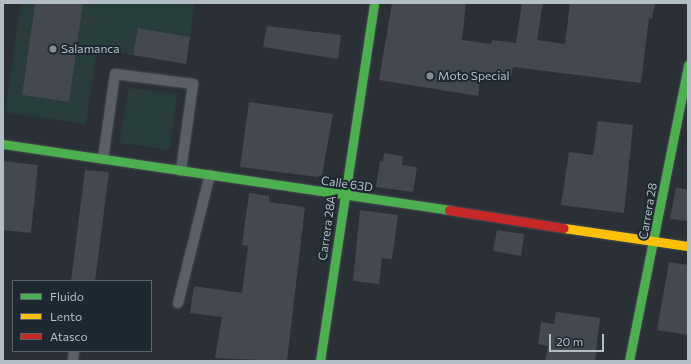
<!DOCTYPE html>
<html>
<head>
<meta charset="utf-8">
<style>
  body { margin:0 }
  #map { position:relative; width:691px; height:364px; overflow:hidden; background:#2a3036; font-family:Commissioner,sans-serif }
  div>[style] { position:absolute }
  .green>* { inset:0; background:#283c3c }
  .building>* { inset:0; background:#43494e }
  .roads { filter:drop-shadow(0 0 1px #464b4f) drop-shadow(0 0 1px #464b4f) }
  .lane>* { height:10px; margin:-5px; padding:0 5px; transform-origin:5px; border-radius:5px; background:#5a6065 }
  .fast>* { height:9px; margin:-4.5px; padding:0 4.5px; transform-origin:4.5px; border-radius:4.5px; background:#4caf50 }
  .slow>* { height:9px; margin:-4.5px; padding:0 4.5px; transform-origin:4.5px; border-radius:4.5px; background:#ffc107 }
  .jam>* { height:9px; margin:-4.5px; padding:0 4.5px; transform-origin:4.5px; border-radius:4.5px; background:#c62828 }
  .dots>* { width:11px; height:11px; translate:-50% -50%; box-sizing:border-box; border:2px solid #1e2830; border-radius:50% }
  span { translate:-50% -50%; white-space:nowrap; text-align:center; line-height:1.15; -webkit-text-stroke:4px #1e2830; paint-order:stroke }
  .poi-label { font-size:12px; color:#b4bec7 }
  .left { translate:0 -50%; text-align:left }
  .street-label { font-size:12px; color:#b4bec7 }
  .frame { position:absolute; inset:0; border:4px solid #b4bec7; pointer-events:none }
  .legend { position:absolute; left:12px; top:280px; width:140px; height:72px; box-sizing:border-box; background:#1e2830; border:1px solid #5a646c; margin:0; padding:5px 7px; list-style:none; font-size:12px; color:#b4bec7 }
  .legend li { display:flex; align-items:center; gap:8px; height:20px }
  .legend b { width:20px; border:1px solid #5a646c }
  .scale { position:absolute; left:549px; top:334px; width:55px; height:18px; box-sizing:border-box; border:2px solid #b4bec7; border-top:0; padding-left:5px; font-size:12px; line-height:14px; white-space:nowrap; color:#b4bec7; -webkit-text-stroke:3px #1e2830; paint-order:stroke }
</style>
</head>
<body>
<div id="map">
  <div class="green">
    <div style="clip-path:polygon(21px 3px,35px 3px,22px 95px,68px 102px,83px 3px,195px 3px,190px 37px,138px 28px,133px 55px,97px 49px,86px 124px,5px 112px)"></div>
    <div style="clip-path:polygon(128px 88px,177px 94px,170px 150px,120px 143px)"></div>
  </div>
  <div class="building">
    <div style="clip-path:polygon(35px 3px,83px 3px,69px 102px,22px 95px)"></div>
    <div style="clip-path:polygon(392px 3px,466px 3px,462px 40px,491px 44px,492px 40px,516px 43px,522px 3px,543px 3px,537px 40px,565px 44px,570px 3px,655px 3px,652px 19px,649px 18px,641px 83px,513px 67px,511px 76px,481px 72px,478px 96px,379px 80px)"></div>
    <div style="clip-path:polygon(267px 26px,341px 35px,338px 59px,263px 47px)"></div>
    <div style="clip-path:polygon(138px 28px,190px 37px,186px 64px,133px 55px)"></div>
    <div style="clip-path:polygon(249px 102px,333px 114px,322px 175px,317px 177px,240px 167px)"></div>
    <div style="clip-path:polygon(598px 121px,633px 125px,624px 213px,561px 205px,569px 152px,593px 155px)"></div>
    <div style="clip-path:polygon(384px 153px,403px 156px,402px 165px,417px 167px,413px 192px,376px 187px,380px 161px,383px 162px)"></div>
    <div style="clip-path:polygon(3px 161px,38px 165px,31px 233px,3px 230px)"></div>
    <div style="clip-path:polygon(85px 170px,109px 172px,95px 281px,71px 281px)"></div>
    <div style="clip-path:polygon(676px 187px,688px 190px,688px 221px,670px 219px)"></div>
    <div style="clip-path:polygon(249px 193px,269px 196px,269px 202px,305px 207px,287px 361px,215px 358px,222px 317px,190px 313px,194px 286px,242px 293px,248px 246px,242px 245px)"></div>
    <div style="clip-path:polygon(360px 210px,398px 215px,392px 259px,382px 258px,379px 284px,353px 281px)"></div>
    <div style="clip-path:polygon(497px 230px,524px 234px,521px 256px,493px 251px)"></div>
    <div style="clip-path:polygon(669px 262px,688px 265px,688px 335px,657px 330px)"></div>
    <div style="clip-path:polygon(556px 312px,600px 318px,595px 361px,545px 361px,548px 346px,538px 344px,541px 322px,554px 324px)"></div>
  </div>
  <div class="roads">
    <div class="lane">
      <div style="left:103px;top:159px;width:86px;rotate:-82deg"></div>
      <div style="left:115px;top:74px;width:79px;rotate:7.3deg"></div>
      <div style="left:193px;top:84px;width:88px;rotate:97.9deg"></div>
      <div style="left:178px;top:303px;width:132px;rotate:-76deg"></div>
      <div style="left:73px;top:361px;width:10px;rotate:-84deg"></div>
    </div>
    <div class="fast">
      <div style="left:3px;top:144px;width:451px;rotate:8.4deg"></div>
      <div style="left:320px;top:361px;width:362px;rotate:-81.4deg"></div>
      <div style="left:629px;top:361px;width:302px;rotate:-78.7deg"></div>
    </div>
    <div class="slow">
      <div style="left:564px;top:228px;width:125px;rotate:8.3deg"></div>
    </div>
    <div class="jam">
      <div style="left:449px;top:210px;width:116px;rotate:8.9deg"></div>
    </div>
  </div>
  <div class="dots">
    <div style="left:53px;top:49px;background:#848c94"></div>
    <div style="left:430px;top:76px;background:#848c94"></div>
  </div>
  <div class="poi-label">
    <span class="left" style="left:61px;top:49px">Salamanca</span>
    <span class="left" style="left:438px;top:76px">Moto Special</span>
  </div>
  <div class="street-label">
    <span style="left:347px;top:184px;rotate:8deg">Calle 63D</span>
    <span style="left:648px;top:211px;rotate:-80deg">Carrera 28</span>
    <span style="left:327px;top:228px;rotate:-82deg">Carrera 28A</span>
  </div>
  <div class="frame"></div>
  <ul class="legend">
  <li><b style="height:5px;background:#4caf50"></b>Fluido</li>
  <li><b style="height:5px;background:#ffc107"></b>Lento</li>
  <li><b style="height:5px;background:#c62828"></b>Atasco</li>
  </ul>
  <div class="scale">20 m</div>
</div>
</body>
</html>
